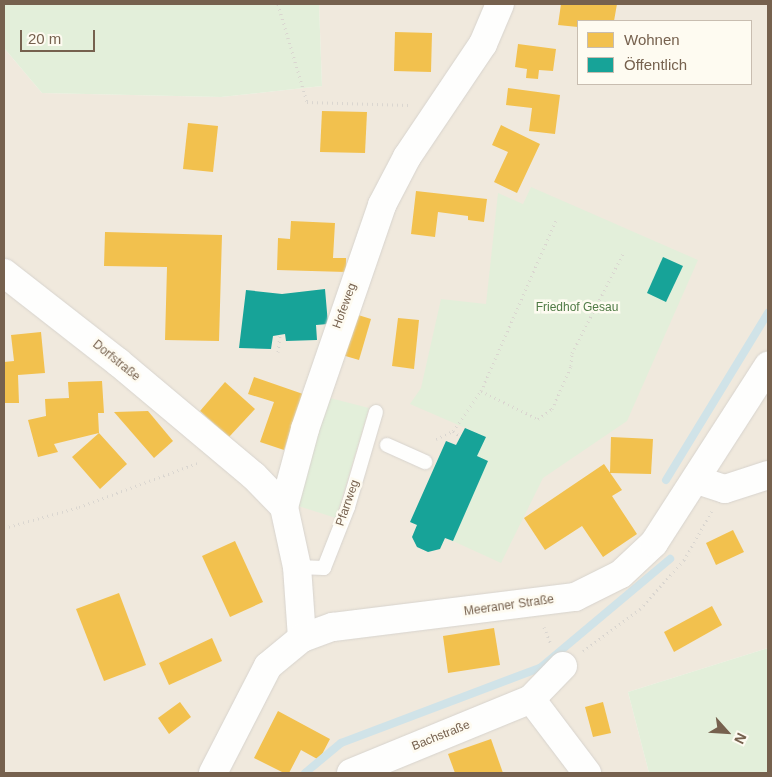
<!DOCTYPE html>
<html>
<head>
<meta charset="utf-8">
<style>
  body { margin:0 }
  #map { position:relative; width:772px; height:777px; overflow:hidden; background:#f8f6ef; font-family:Arial,sans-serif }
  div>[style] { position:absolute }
  .residential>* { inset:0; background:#f0e9dd }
  .green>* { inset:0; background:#e3efda }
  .homes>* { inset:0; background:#f2c14e }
  .public>* { inset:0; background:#17a398 }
  .stream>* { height:8px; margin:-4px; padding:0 4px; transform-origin:4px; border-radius:4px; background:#d0e3e8 }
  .path>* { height:3px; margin-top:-1.5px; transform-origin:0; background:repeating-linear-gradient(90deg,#dad6d0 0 1px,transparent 0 5px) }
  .roads { filter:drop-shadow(0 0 1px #d7d3cd) drop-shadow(0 0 1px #d7d3cd) }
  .service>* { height:14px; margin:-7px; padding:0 7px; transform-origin:7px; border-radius:7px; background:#fefefd }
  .minor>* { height:28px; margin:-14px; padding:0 14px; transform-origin:14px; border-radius:14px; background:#fefefd }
  .tertiary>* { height:28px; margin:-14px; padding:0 14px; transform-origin:14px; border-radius:14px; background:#fefefd }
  span { translate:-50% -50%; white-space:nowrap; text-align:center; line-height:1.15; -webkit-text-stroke:5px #fefbf1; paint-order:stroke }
  .street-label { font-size:12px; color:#76614e }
  .park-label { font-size:12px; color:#507b46 }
  .frame { position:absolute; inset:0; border:5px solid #76614e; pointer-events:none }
  .legend { position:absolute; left:577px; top:20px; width:175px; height:65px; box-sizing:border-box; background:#fefbf1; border:1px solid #c8bdb0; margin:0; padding:6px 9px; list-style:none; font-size:15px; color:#76614e }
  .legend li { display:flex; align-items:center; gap:10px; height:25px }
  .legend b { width:25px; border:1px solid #c8bdb0 }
  .north { position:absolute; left:702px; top:707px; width:50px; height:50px; -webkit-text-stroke:4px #fefbf1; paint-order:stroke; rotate:116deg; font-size:14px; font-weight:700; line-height:20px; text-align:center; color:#76614e }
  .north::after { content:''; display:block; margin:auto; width:18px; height:22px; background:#76614e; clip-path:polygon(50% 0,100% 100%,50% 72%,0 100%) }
  .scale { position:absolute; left:20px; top:30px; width:75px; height:22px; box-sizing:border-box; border:2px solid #76614e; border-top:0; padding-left:6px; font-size:15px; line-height:18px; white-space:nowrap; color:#76614e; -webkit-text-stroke:4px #fefbf1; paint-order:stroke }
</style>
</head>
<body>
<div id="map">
  <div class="residential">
    <div style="clip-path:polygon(evenodd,319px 4px,768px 4px,768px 648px,628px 692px,649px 773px,4px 773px,4px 48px,42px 93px,221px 97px,322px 86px,319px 4px,578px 21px,751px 21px,751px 84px,578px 84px,578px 21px)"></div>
  </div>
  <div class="green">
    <div style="clip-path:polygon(4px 4px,319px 4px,322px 86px,221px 97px,42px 93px,4px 48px)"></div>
    <div style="clip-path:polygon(531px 187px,698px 260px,627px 421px,543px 478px,501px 563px,453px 541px,488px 461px,477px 456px,486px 437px,410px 404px,421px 388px,441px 299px,486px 304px,498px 193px,523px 204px)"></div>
    <div style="clip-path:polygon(326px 397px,369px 408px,336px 518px,292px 504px)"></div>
    <div style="clip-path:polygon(768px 648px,768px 773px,649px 773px,628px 692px)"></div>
  </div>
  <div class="homes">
    <div style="clip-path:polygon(561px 4px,617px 4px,614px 21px,578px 21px,578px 27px,558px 25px)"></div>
    <div style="clip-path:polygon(395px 32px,432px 33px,431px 72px,394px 71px)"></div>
    <div style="clip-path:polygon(518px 44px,556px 49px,553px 71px,539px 70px,538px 79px,526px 78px,527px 69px,515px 67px)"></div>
    <div style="clip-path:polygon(508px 88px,560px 95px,555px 134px,529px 131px,532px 108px,506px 105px)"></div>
    <div style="clip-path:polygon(322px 111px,367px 112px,365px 153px,320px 152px)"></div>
    <div style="clip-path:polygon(188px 123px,218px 126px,213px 172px,183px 169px)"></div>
    <div style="clip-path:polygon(501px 125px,540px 144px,517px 193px,494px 182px,508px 152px,492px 145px)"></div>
    <div style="clip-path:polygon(416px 191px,487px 199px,484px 222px,468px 220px,468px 216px,438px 212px,435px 237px,411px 234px)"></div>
    <div style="clip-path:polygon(291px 221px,335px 223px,333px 258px,346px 258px,346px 272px,277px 270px,278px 238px,290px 239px)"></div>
    <div style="clip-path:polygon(105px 232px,222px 235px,219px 341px,165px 340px,167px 267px,104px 266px)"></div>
    <div style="clip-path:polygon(355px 314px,371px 319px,359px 360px,342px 355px)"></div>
    <div style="clip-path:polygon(398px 318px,419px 320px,414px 369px,392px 366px)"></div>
    <div style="clip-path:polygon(41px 332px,45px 373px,18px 375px,19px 403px,4px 403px,4px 362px,14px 361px,11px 335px)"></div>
    <div style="clip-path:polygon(254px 377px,303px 394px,284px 450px,260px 442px,274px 402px,248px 394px)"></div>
    <div style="clip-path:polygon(102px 381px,104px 413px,98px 413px,99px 433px,127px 464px,100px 489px,72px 457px,99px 433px,54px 444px,58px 452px,38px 457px,28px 420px,46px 416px,45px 399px,69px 398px,68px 382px)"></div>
    <div style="clip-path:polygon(225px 382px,255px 409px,229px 437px,200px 411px)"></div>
    <div style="clip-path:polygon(148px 411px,173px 441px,154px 458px,114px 412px)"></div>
    <div style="clip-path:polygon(611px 437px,653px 439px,651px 474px,610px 473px)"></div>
    <div style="clip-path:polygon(604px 464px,622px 490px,612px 496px,637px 534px,603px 557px,582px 526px,545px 550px,524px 518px)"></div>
    <div style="clip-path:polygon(733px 530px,744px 552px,716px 565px,706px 543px)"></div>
    <div style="clip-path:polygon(235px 541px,263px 602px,230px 617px,202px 556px)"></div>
    <div style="clip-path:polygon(119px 593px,146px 665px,104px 681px,76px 609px)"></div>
    <div style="clip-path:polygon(712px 606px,722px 625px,674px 652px,664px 632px)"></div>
    <div style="clip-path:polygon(494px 628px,500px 665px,448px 673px,443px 636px)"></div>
    <div style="clip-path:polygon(212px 638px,222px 661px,169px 685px,159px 663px)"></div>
    <div style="clip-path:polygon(180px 702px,191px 717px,169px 734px,158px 718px)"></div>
    <div style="clip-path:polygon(603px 702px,611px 733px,593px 737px,585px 707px)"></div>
    <div style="clip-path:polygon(278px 711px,330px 739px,319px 760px,301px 750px,289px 773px,284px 773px,254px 758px)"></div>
    <div style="clip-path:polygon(491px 739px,503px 773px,455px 773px,448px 754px)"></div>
  </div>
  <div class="public">
    <div style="clip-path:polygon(663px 257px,683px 266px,666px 302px,647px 293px)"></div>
    <div style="clip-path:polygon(325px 289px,328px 324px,316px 325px,317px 340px,286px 341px,285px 334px,273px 336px,271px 349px,239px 348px,246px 290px,282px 294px)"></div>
    <div style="clip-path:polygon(465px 428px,486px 437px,477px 456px,488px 461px,453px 541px,445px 538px,440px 549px,428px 552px,417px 547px,412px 537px,417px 525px,410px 522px,446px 441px,456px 445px)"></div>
  </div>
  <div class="stream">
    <div style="left:666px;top:480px;width:196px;rotate:-58.6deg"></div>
    <div style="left:305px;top:773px;width:47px;rotate:-39.8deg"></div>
    <div style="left:341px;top:743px;width:213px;rotate:-20.7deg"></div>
    <div style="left:540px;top:668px;width:170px;rotate:-40deg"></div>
  </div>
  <div class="path">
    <div style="left:278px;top:4px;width:102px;rotate:73.5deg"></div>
    <div style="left:307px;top:102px;width:102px;rotate:1.7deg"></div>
    <div style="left:278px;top:352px;width:17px;rotate:-83deg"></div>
    <div style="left:481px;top:391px;width:64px;rotate:26.2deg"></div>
    <div style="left:538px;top:419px;width:17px;rotate:-36deg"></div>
    <div style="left:552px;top:409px;width:47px;rotate:-66.2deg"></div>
    <div style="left:571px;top:366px;width:13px;rotate:-86deg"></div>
    <div style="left:572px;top:353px;width:114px;rotate:-62.8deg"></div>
    <div style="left:453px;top:431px;width:9px;rotate:36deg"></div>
    <div style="left:436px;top:439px;width:19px;rotate:-25deg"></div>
    <div style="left:453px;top:431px;width:49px;rotate:-55deg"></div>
    <div style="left:481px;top:391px;width:187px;rotate:-66.3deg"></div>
    <div style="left:4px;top:528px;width:78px;rotate:-15.6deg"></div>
    <div style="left:79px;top:507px;width:126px;rotate:-20.4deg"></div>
    <div style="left:544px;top:627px;width:18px;rotate:68deg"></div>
    <div style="left:583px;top:651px;width:71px;rotate:-36.4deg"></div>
    <div style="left:640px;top:609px;width:66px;rotate:-48.1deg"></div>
    <div style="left:684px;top:560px;width:56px;rotate:-60.3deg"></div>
  </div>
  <div class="roads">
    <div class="service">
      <div style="left:387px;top:445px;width:42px;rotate:24.1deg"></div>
      <div style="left:297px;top:567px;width:27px;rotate:2deg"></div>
      <div style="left:324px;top:568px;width:66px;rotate:-68.5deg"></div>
      <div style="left:348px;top:507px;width:99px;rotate:-73.6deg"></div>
    </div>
    <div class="minor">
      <div style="left:4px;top:273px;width:145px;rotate:38deg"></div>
      <div style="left:118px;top:362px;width:177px;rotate:40deg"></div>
      <div style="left:254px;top:476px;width:43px;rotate:45.9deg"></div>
      <div style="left:697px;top:480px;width:29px;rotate:18deg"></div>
      <div style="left:725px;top:489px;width:45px;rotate:-18deg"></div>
      <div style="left:302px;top:638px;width:71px;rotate:-94deg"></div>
      <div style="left:297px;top:567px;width:61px;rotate:-102.2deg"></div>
      <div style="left:284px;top:507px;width:81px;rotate:-74.9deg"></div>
      <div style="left:305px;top:429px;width:237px;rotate:-71deg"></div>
      <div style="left:382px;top:205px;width:54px;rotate:-62.5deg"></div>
      <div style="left:407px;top:157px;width:136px;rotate:-56.1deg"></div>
      <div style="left:483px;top:44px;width:43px;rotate:-67deg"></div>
      <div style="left:531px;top:699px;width:93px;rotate:52.9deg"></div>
      <div style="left:351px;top:773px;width:195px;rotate:-22.3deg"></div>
      <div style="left:531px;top:699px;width:46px;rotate:-45.9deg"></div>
    </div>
    <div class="tertiary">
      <div style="left:213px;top:773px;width:120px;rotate:-62.8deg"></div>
      <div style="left:268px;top:666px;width:44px;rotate:-39.5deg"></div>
      <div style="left:302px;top:638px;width:33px;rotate:-20deg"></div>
      <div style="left:333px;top:627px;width:244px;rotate:-7.1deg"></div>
      <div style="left:575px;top:597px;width:51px;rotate:-26.6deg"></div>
      <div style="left:621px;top:574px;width:45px;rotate:-43.2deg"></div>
      <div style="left:654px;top:543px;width:211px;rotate:-57.2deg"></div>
    </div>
  </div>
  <div class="street-label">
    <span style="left:345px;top:306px;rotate:-70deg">Hofeweg</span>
    <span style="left:116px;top:361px;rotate:39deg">Dorfstraße</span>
    <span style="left:348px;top:503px;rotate:-71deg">Pfarrweg</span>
    <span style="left:509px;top:606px;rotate:-8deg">Meeraner Straße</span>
    <span style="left:441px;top:736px;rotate:-22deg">Bachstraße</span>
  </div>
  <div class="park-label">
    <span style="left:577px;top:308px">Friedhof Gesau</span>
  </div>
  <div class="frame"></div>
  <ul class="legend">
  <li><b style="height:14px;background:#f2c14e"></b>Wohnen</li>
  <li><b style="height:14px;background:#17a398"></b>Öffentlich</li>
  </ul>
  <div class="north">N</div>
  <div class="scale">20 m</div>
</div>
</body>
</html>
